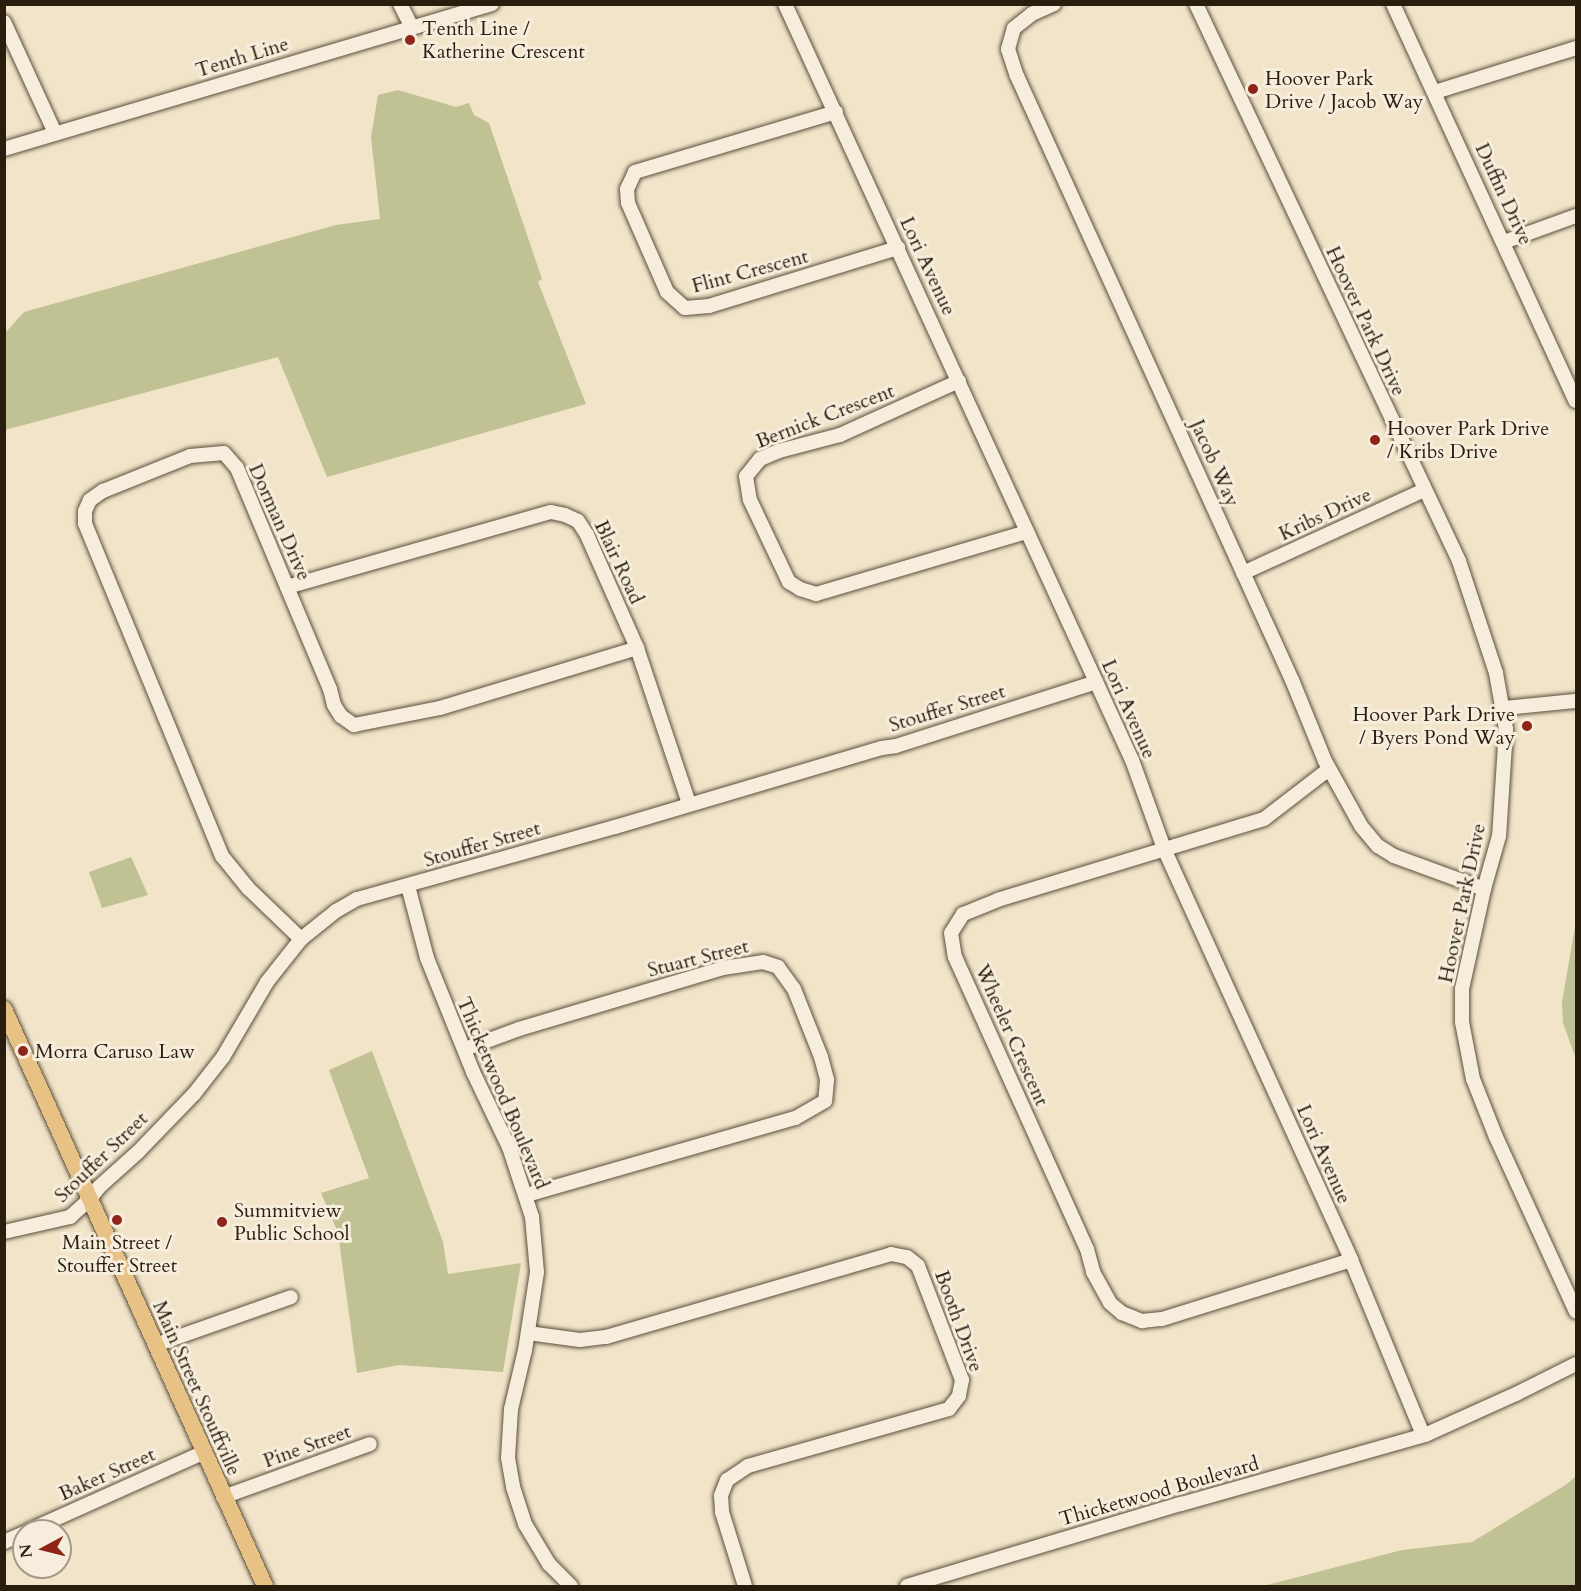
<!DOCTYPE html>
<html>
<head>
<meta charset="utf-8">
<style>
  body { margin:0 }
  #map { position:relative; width:1581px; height:1591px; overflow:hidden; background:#f1e4c9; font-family:Cardo,serif }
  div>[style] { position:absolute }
  .green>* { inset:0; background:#c0c293 }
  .roads { filter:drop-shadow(0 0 2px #5b4f3d) drop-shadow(0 0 2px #5b4f3d) }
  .minor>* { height:14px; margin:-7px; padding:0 7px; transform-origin:7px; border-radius:7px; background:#f6eddc }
  .major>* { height:16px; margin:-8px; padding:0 8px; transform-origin:8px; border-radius:8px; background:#e8c284 }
  .dots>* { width:16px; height:16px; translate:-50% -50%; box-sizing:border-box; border:3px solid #f6eddc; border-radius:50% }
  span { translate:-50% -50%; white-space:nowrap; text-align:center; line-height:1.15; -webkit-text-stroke:6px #f6eddc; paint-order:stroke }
  .poi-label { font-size:20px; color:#291d0e }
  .left { translate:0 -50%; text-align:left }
  .right { translate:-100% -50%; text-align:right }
  .street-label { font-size:20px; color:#291d0e }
  .frame { position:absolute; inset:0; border:6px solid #291d0e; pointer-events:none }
  .north { position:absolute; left:12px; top:1519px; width:60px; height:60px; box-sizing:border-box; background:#f6eddc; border:2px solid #a49a8a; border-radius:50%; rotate:263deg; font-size:16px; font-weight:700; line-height:24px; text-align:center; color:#291d0e }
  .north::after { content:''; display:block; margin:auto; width:21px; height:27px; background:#8f2418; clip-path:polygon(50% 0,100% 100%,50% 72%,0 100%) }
</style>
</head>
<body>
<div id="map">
  <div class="green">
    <div style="clip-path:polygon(398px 90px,456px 107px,469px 103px,474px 115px,489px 123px,542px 279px,538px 282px,586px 404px,327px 477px,278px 357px,5px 430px,5px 333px,24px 312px,336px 225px,380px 219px,371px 137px,378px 95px)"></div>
    <div style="clip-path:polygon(131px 857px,148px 895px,102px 908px,89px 872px)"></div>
    <div style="clip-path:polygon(1576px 921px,1576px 1059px,1563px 1023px,1562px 1002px)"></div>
    <div style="clip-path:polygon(372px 1051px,443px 1242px,448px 1274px,521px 1263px,503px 1372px,399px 1365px,357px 1373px,338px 1233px,321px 1193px,369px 1178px,329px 1070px)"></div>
    <div style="clip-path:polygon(1576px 1476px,1576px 1586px,1263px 1586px,1402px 1550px,1472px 1542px,1567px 1484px)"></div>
  </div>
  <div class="roads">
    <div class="minor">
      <div style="left:400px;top:4px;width:27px;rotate:63deg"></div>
      <div style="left:785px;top:4px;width:832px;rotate:65.35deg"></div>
      <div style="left:1132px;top:760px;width:97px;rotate:70.1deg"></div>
      <div style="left:1165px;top:851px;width:449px;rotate:65.5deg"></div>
      <div style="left:1351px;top:1260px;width:189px;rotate:67.6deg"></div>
      <div style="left:1054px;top:4px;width:24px;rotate:156deg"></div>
      <div style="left:1032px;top:14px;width:23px;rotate:142deg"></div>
      <div style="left:1014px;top:28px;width:22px;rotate:106deg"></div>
      <div style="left:1008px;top:49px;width:28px;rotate:72deg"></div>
      <div style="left:1017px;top:76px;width:664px;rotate:65.52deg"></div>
      <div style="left:1292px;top:680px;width:87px;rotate:67.8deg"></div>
      <div style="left:1325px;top:761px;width:74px;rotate:61deg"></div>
      <div style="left:1361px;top:826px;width:26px;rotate:50deg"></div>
      <div style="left:1378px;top:846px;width:19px;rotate:32deg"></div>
      <div style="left:1394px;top:856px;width:96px;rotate:20.1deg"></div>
      <div style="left:1196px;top:4px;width:616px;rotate:64.72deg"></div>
      <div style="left:1459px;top:561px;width:118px;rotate:71.7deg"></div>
      <div style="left:1496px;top:673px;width:57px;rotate:79.9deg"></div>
      <div style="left:1506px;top:729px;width:107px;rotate:93.7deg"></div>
      <div style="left:1499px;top:836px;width:55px;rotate:105.8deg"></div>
      <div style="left:1484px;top:889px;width:102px;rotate:102.4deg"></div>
      <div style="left:1462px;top:989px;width:33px;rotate:90deg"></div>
      <div style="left:1462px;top:1022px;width:58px;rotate:79.1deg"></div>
      <div style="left:1473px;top:1079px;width:62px;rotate:68.4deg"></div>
      <div style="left:1496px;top:1137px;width:192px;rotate:65.4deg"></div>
      <div style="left:1393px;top:4px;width:437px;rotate:65.3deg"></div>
      <div style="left:4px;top:22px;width:122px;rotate:65.3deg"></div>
      <div style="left:1435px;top:92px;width:148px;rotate:-17.3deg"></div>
      <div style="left:836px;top:112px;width:210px;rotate:163.4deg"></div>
      <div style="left:635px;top:172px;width:19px;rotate:115deg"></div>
      <div style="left:627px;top:189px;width:14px;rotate:86deg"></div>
      <div style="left:628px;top:203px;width:97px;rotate:66.3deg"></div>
      <div style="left:667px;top:292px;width:24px;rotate:42deg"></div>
      <div style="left:685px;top:308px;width:24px;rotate:-5deg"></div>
      <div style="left:709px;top:306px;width:198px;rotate:-17.1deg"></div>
      <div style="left:4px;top:149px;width:509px;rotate:-16.55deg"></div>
      <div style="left:1504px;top:242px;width:77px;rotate:-19.9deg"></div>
      <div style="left:959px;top:381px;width:131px;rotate:155.6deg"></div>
      <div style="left:840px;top:435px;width:63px;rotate:165.3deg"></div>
      <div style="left:779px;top:451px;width:21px;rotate:157deg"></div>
      <div style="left:760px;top:459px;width:22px;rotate:129deg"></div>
      <div style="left:746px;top:476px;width:24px;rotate:81deg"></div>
      <div style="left:750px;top:500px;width:91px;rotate:64.6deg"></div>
      <div style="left:789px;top:582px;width:13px;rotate:32deg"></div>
      <div style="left:800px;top:589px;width:17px;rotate:17deg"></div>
      <div style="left:816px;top:594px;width:220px;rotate:-16.4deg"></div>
      <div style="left:1243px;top:573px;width:199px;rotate:-24.6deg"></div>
      <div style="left:287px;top:587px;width:274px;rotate:-15.9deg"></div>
      <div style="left:551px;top:512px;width:14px;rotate:12deg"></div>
      <div style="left:565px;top:515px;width:14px;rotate:25deg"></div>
      <div style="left:578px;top:521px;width:17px;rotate:57deg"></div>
      <div style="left:587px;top:535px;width:124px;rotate:66.1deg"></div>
      <div style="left:637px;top:648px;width:163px;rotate:71.5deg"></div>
      <div style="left:1504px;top:708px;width:72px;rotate:-5.6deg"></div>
      <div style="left:1329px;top:769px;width:82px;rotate:142.4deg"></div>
      <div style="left:1264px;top:819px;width:278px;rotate:163.1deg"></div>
      <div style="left:998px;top:900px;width:38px;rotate:158deg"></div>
      <div style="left:963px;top:914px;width:22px;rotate:122deg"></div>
      <div style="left:951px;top:933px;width:24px;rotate:81deg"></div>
      <div style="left:955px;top:957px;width:320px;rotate:65.7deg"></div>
      <div style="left:1087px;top:1249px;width:24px;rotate:75deg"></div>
      <div style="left:1093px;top:1272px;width:35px;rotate:61deg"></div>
      <div style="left:1110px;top:1303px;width:16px;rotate:40deg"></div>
      <div style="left:1122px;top:1313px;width:22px;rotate:22deg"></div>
      <div style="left:1142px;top:1321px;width:20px;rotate:-6deg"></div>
      <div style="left:1162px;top:1319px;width:198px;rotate:-17.3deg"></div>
      <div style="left:408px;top:886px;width:74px;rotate:75.2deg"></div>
      <div style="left:427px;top:958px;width:123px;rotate:68deg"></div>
      <div style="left:473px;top:1072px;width:83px;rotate:64.4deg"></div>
      <div style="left:509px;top:1147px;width:74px;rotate:71.8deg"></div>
      <div style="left:532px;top:1217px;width:55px;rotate:84.8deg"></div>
      <div style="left:537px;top:1272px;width:79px;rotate:98.7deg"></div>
      <div style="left:525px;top:1350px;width:61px;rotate:103.3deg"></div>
      <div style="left:511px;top:1409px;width:49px;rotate:93.5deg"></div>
      <div style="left:508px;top:1458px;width:29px;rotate:80deg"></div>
      <div style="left:513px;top:1487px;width:39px;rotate:72deg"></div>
      <div style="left:525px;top:1524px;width:47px;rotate:59deg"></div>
      <div style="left:549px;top:1564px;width:31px;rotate:45deg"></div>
      <div style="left:301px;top:939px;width:74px;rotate:-136.1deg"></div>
      <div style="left:248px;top:888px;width:41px;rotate:-129.1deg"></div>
      <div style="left:222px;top:856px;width:360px;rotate:-112.4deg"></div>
      <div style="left:85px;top:523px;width:12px;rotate:-90deg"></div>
      <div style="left:85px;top:511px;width:12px;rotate:-66deg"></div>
      <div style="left:90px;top:500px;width:16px;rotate:-35deg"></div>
      <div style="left:103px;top:491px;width:94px;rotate:-21.9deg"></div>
      <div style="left:190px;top:456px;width:34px;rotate:-5deg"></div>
      <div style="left:224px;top:453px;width:20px;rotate:49deg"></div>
      <div style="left:237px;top:468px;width:240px;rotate:67.2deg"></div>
      <div style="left:330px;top:689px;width:16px;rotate:76deg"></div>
      <div style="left:334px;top:705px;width:13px;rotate:58deg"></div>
      <div style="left:341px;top:716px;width:16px;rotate:35deg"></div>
      <div style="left:354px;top:725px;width:88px;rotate:-11.2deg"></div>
      <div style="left:440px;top:708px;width:206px;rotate:-16.9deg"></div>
      <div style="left:465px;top:1049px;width:58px;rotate:-20.3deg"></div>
      <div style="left:519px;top:1029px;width:213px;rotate:-16.6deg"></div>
      <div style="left:723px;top:968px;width:40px;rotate:-8.5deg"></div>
      <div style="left:763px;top:962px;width:16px;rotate:18deg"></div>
      <div style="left:778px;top:967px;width:27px;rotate:54deg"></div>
      <div style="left:794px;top:989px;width:73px;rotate:68.3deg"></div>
      <div style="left:821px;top:1057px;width:24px;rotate:75deg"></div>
      <div style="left:827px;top:1080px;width:21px;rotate:95deg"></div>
      <div style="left:825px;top:1101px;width:34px;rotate:150deg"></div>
      <div style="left:795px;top:1118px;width:280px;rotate:164deg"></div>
      <div style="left:4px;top:1232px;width:68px;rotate:-12.8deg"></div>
      <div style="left:70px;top:1217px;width:25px;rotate:-42deg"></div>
      <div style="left:89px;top:1200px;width:16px;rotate:-52deg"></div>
      <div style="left:99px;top:1187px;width:52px;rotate:-41.9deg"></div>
      <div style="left:138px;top:1152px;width:81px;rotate:-46deg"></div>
      <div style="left:194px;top:1094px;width:47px;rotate:-51.9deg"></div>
      <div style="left:223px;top:1057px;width:87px;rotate:-59.6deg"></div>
      <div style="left:267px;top:982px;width:55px;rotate:-51.7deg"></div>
      <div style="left:301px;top:939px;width:45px;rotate:-38.7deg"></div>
      <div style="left:336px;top:911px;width:24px;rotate:-30deg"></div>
      <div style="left:357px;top:899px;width:268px;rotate:-15.6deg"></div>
      <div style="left:615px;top:827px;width:278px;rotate:-16.5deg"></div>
      <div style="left:882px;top:748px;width:14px;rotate:-8deg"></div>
      <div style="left:896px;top:746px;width:210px;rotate:-17.7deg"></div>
      <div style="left:528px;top:1333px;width:52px;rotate:7.7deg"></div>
      <div style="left:580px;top:1340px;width:26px;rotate:-7deg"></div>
      <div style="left:606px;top:1337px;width:297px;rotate:-16.2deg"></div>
      <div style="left:891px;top:1254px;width:16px;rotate:11deg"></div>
      <div style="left:907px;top:1257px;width:14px;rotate:39deg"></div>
      <div style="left:918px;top:1266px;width:122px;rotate:68.9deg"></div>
      <div style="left:962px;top:1380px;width:16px;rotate:101deg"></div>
      <div style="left:959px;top:1396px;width:16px;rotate:128deg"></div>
      <div style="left:949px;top:1409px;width:209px;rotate:164.2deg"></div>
      <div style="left:748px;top:1466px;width:25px;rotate:146deg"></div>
      <div style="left:727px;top:1480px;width:17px;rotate:111deg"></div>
      <div style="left:721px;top:1496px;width:16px;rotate:86deg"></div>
      <div style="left:722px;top:1512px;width:77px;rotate:72.7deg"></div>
      <div style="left:155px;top:1345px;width:144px;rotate:-19.4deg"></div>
      <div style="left:223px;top:1497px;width:156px;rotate:-19.8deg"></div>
      <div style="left:28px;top:1531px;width:191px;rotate:-24.1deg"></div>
      <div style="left:4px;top:1542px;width:22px;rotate:-24deg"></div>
      <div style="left:907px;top:1586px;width:286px;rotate:-16.7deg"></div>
      <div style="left:1181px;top:1504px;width:254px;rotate:-15.8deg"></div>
      <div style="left:1425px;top:1435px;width:100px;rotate:-24.3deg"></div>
      <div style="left:1516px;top:1394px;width:67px;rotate:-26.6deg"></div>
    </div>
    <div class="major">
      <div style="left:4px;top:1009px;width:633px;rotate:65.66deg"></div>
    </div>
  </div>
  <div class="dots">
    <div style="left:410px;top:40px;background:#8f2418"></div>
    <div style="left:1253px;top:89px;background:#8f2418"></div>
    <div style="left:1375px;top:440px;background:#8f2418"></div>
    <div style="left:1527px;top:726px;background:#8f2418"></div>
    <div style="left:23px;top:1051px;background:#8f2418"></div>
    <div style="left:117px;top:1220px;background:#8f2418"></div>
    <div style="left:222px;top:1222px;background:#8f2418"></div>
  </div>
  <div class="poi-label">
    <span class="left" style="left:422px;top:40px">Tenth Line /<br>Katherine Crescent</span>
    <span class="left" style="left:1265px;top:90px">Hoover Park<br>Drive / Jacob Way</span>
    <span class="left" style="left:1387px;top:440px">Hoover Park Drive<br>/ Kribs Drive</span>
    <span class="right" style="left:1515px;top:726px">Hoover Park Drive<br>/ Byers Pond Way</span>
    <span class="left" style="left:35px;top:1051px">Morra Caruso Law</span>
    <span class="left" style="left:234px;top:1222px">Summitview<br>Public School</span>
    <span style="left:117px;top:1254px">Main Street /<br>Stouffer Street</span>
  </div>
  <div class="street-label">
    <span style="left:242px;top:57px;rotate:-17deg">Tenth Line</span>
    <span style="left:1504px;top:194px;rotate:65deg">Duffin Drive</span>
    <span style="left:928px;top:266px;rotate:65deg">Lori Avenue</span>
    <span style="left:750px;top:271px;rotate:-15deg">Flint Crescent</span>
    <span style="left:1366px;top:321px;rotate:65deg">Hoover Park Drive</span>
    <span style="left:825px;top:416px;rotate:-21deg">Bernick Crescent</span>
    <span style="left:1215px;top:463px;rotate:66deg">Jacob Way</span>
    <span style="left:1325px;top:514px;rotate:-25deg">Kribs Drive</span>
    <span style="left:280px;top:522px;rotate:66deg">Dorman Drive</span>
    <span style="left:619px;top:562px;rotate:65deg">Blair Road</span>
    <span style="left:947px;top:708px;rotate:-17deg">Stouffer Street</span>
    <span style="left:1129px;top:709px;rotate:66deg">Lori Avenue</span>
    <span style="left:482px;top:844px;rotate:-16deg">Stouffer Street</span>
    <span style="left:1462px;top:903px;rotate:-78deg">Hoover Park Drive</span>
    <span style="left:698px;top:958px;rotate:-14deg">Stuart Street</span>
    <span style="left:1012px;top:1035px;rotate:66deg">Wheeler Crescent</span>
    <span style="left:503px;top:1093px;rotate:67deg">Thicketwood Boulevard</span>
    <span style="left:1324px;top:1154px;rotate:66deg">Lori Avenue</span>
    <span style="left:101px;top:1157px;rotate:-44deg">Stouffer Street</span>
    <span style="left:959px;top:1321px;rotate:70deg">Booth Drive</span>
    <span style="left:197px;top:1388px;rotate:66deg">Main Street Stouffville</span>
    <span style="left:307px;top:1446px;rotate:-20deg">Pine Street</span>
    <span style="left:107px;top:1474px;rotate:-24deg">Baker Street</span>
    <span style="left:1159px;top:1491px;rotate:-16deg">Thicketwood Boulevard</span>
  </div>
  <div class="frame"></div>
  <div class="north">N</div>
</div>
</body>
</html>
